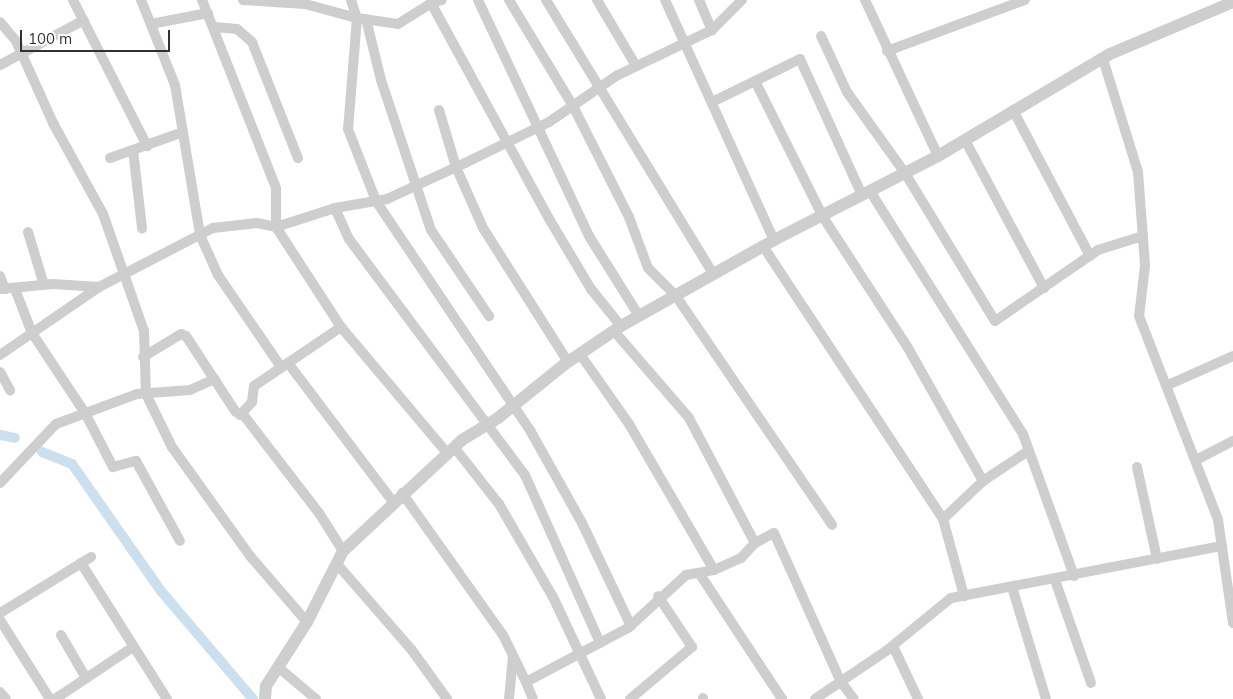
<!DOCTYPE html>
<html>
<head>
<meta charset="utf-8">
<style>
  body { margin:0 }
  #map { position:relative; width:1233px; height:699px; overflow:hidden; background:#fff; font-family:Mulish,sans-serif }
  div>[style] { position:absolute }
  .canal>* { height:10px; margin:-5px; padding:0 5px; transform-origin:5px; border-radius:5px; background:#cbdfef }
  .minor>* { height:10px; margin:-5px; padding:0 5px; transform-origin:5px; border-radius:5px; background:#cecece }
  .tertiary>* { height:12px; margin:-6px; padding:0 6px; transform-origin:6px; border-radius:6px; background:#cecece }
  span { translate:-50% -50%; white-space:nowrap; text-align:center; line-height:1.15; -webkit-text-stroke:5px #fff; paint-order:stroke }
  .scale { position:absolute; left:20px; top:30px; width:150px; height:22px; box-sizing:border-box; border:2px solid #313131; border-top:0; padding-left:6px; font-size:15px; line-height:18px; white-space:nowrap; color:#313131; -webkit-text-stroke:4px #fff; paint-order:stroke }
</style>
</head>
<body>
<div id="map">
  <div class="canal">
    <div style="left:0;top:435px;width:15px;rotate:11deg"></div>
    <div style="left:42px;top:452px;width:32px;rotate:22deg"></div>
    <div style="left:72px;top:464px;width:155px;rotate:55deg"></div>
    <div style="left:161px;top:591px;width:142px;rotate:49.6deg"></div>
  </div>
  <div class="minor">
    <div style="left:73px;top:0;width:164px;rotate:63.1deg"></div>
    <div style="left:141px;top:0;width:92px;rotate:68.2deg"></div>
    <div style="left:175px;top:85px;width:152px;rotate:80.5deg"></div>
    <div style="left:200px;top:235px;width:44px;rotate:65.8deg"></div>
    <div style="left:218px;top:275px;width:112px;rotate:55.6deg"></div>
    <div style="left:202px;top:0;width:202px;rotate:68.5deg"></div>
    <div style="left:276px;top:188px;width:39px;rotate:90deg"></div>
    <div style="left:276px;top:227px;width:119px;rotate:57deg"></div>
    <div style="left:341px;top:327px;width:165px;rotate:49.9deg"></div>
    <div style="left:243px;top:0;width:62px;rotate:3.7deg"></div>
    <div style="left:305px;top:4px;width:54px;rotate:15.1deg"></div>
    <div style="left:357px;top:18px;width:111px;rotate:94.6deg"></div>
    <div style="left:348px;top:129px;width:77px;rotate:68.7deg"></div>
    <div style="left:376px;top:201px;width:278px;rotate:56.1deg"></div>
    <div style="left:531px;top:432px;width:104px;rotate:60.7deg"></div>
    <div style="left:582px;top:523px;width:114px;rotate:64.6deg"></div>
    <div style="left:351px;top:0;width:19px;rotate:72deg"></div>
    <div style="left:357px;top:18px;width:41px;rotate:8.3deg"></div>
    <div style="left:398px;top:24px;width:39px;rotate:-32deg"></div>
    <div style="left:431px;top:3px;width:250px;rotate:61.3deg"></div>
    <div style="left:551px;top:222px;width:78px;rotate:59.2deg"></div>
    <div style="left:591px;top:289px;width:48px;rotate:51deg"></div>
    <div style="left:478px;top:0;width:261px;rotate:64.8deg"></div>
    <div style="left:589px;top:236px;width:94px;rotate:58deg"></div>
    <div style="left:509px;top:0;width:124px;rotate:58.9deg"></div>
    <div style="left:573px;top:106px;width:124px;rotate:63.2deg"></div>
    <div style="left:629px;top:217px;width:54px;rotate:69.6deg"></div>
    <div style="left:648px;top:268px;width:40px;rotate:45deg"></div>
    <div style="left:676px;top:296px;width:277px;rotate:55.7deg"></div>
    <div style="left:546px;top:0;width:321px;rotate:58.6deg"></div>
    <div style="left:597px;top:0;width:77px;rotate:59.4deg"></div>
    <div style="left:665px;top:0;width:264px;rotate:65.6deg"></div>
    <div style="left:699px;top:0;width:33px;rotate:67deg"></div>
    <div style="left:865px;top:0;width:172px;rotate:64.9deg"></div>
    <div style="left:431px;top:3px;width:11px;rotate:-15deg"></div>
    <div style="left:366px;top:19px;width:63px;rotate:76.2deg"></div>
    <div style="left:381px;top:80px;width:158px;rotate:71.6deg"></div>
    <div style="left:431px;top:230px;width:104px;rotate:56deg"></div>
    <div style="left:0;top:22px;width:25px;rotate:50deg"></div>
    <div style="left:16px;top:41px;width:90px;rotate:65.7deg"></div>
    <div style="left:53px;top:123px;width:104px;rotate:61.2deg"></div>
    <div style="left:103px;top:214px;width:124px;rotate:70.7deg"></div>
    <div style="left:144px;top:331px;width:63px;rotate:88.2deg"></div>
    <div style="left:146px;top:394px;width:59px;rotate:63.9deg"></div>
    <div style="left:172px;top:447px;width:134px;rotate:54.4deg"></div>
    <div style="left:250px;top:556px;width:87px;rotate:49.2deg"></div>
    <div style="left:151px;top:24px;width:58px;rotate:-10.9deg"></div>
    <div style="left:215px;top:27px;width:22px;rotate:5deg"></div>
    <div style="left:237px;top:29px;width:20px;rotate:41deg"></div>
    <div style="left:252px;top:42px;width:125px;rotate:68.4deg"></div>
    <div style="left:821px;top:36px;width:62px;rotate:65.1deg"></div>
    <div style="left:847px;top:92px;width:100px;rotate:54.4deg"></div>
    <div style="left:905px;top:173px;width:173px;rotate:58.7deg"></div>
    <div style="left:995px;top:321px;width:125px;rotate:-34.6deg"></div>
    <div style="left:1098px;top:250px;width:47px;rotate:-17.3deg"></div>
    <div style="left:887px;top:51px;width:147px;rotate:-20.3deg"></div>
    <div style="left:1103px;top:59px;width:118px;rotate:72.8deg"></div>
    <div style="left:1138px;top:172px;width:94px;rotate:85.7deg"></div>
    <div style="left:1145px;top:266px;width:50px;rotate:96.8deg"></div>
    <div style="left:1139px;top:316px;width:219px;rotate:68.8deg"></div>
    <div style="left:1218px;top:520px;width:104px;rotate:81.7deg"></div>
    <div style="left:0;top:65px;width:95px;rotate:-28.2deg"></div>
    <div style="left:755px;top:81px;width:152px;rotate:63.4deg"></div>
    <div style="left:823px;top:217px;width:156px;rotate:57deg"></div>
    <div style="left:908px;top:348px;width:153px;rotate:60.6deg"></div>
    <div style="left:712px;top:102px;width:98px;rotate:-26deg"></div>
    <div style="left:800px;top:59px;width:149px;rotate:65.5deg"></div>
    <div style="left:439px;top:110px;width:59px;rotate:73.4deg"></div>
    <div style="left:456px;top:167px;width:67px;rotate:66.1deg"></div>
    <div style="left:483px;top:228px;width:159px;rotate:57.6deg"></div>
    <div style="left:1013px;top:110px;width:165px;rotate:62.2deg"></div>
    <div style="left:965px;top:140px;width:168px;rotate:61.9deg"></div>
    <div style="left:133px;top:150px;width:79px;rotate:83.4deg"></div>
    <div style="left:110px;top:158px;width:77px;rotate:-19.6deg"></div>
    <div style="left:870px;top:191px;width:287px;rotate:57.8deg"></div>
    <div style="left:1023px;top:434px;width:151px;rotate:70.2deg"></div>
    <div style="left:335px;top:208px;width:34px;rotate:66deg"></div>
    <div style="left:349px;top:239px;width:294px;rotate:53.3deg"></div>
    <div style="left:525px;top:475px;width:184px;rotate:65.9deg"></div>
    <div style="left:28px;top:232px;width:55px;rotate:73.2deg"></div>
    <div style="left:763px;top:246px;width:327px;rotate:56.6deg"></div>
    <div style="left:943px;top:519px;width:80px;rotate:74.7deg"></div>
    <div style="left:0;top:276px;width:14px;rotate:69deg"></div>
    <div style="left:0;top:289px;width:53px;rotate:-5.4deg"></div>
    <div style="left:53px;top:284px;width:46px;rotate:3.7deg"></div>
    <div style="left:15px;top:289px;width:47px;rotate:68.9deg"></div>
    <div style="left:32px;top:333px;width:96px;rotate:56.5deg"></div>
    <div style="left:85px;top:413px;width:61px;rotate:62.6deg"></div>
    <div style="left:113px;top:467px;width:24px;rotate:-15deg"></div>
    <div style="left:136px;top:461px;width:91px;rotate:61.2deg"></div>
    <div style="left:614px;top:331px;width:115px;rotate:49.2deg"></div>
    <div style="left:689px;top:418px;width:141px;rotate:62.2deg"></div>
    <div style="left:755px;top:543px;width:21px;rotate:-28deg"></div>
    <div style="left:774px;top:533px;width:163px;rotate:65.8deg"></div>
    <div style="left:841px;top:682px;width:21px;rotate:53deg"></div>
    <div style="left:580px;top:354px;width:85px;rotate:55deg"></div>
    <div style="left:629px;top:424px;width:169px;rotate:59.8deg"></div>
    <div style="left:714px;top:570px;width:30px;rotate:-24deg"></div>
    <div style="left:741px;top:558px;width:21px;rotate:-47deg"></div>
    <div style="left:0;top:355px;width:120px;rotate:-34.5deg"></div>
    <div style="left:99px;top:287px;width:128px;rotate:-27.4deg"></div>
    <div style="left:213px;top:228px;width:44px;rotate:-6.5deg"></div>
    <div style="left:257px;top:223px;width:19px;rotate:12deg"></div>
    <div style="left:276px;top:227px;width:62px;rotate:-17.9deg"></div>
    <div style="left:335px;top:208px;width:53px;rotate:-9.8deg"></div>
    <div style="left:387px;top:199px;width:86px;rotate:-24.8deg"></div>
    <div style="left:465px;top:163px;width:93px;rotate:-26deg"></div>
    <div style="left:549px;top:122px;width:83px;rotate:-34.3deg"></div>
    <div style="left:618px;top:75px;width:104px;rotate:-25.6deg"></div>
    <div style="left:712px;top:30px;width:42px;rotate:-45deg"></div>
    <div style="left:143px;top:357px;width:44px;rotate:-31.2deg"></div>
    <div style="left:181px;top:334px;width:5px;rotate:22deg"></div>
    <div style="left:186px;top:336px;width:90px;rotate:56.8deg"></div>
    <div style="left:235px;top:411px;width:12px;rotate:31deg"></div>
    <div style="left:245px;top:417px;width:121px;rotate:52.4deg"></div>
    <div style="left:319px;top:513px;width:45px;rotate:57.7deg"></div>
    <div style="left:288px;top:363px;width:64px;rotate:-34.2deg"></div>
    <div style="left:0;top:372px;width:21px;rotate:61deg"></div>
    <div style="left:1168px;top:385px;width:71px;rotate:-24deg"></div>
    <div style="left:240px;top:415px;width:18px;rotate:-47deg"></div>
    <div style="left:252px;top:402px;width:16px;rotate:-83deg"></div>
    <div style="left:254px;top:386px;width:41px;rotate:-34.1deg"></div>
    <div style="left:288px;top:363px;width:174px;rotate:52.9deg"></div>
    <div style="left:454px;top:447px;width:73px;rotate:51.7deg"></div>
    <div style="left:499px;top:504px;width:108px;rotate:59.9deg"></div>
    <div style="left:553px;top:597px;width:113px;rotate:64.8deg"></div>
    <div style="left:1196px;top:460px;width:42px;rotate:-27.2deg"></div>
    <div style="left:1137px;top:467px;width:94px;rotate:77.7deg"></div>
    <div style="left:0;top:483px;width:81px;rotate:-46.5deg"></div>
    <div style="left:56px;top:424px;width:86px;rotate:-20.3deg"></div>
    <div style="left:137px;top:394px;width:53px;rotate:-4.3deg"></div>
    <div style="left:190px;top:390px;width:27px;rotate:-24deg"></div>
    <div style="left:402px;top:493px;width:174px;rotate:54.6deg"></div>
    <div style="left:503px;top:635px;width:52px;rotate:63.9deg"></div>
    <div style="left:526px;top:682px;width:115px;rotate:-27.9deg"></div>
    <div style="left:628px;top:628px;width:79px;rotate:-42.4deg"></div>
    <div style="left:686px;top:575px;width:28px;rotate:-10deg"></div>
    <div style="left:943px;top:519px;width:55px;rotate:-43.5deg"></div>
    <div style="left:983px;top:481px;width:54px;rotate:-33.7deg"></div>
    <div style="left:81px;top:563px;width:161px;rotate:57.7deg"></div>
    <div style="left:337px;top:564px;width:113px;rotate:49deg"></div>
    <div style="left:411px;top:649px;width:62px;rotate:54.2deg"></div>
    <div style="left:699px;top:573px;width:151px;rotate:56.6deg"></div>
    <div style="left:1055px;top:580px;width:109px;rotate:70.7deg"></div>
    <div style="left:1012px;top:587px;width:117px;rotate:73.1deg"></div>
    <div style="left:0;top:613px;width:107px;rotate:-31.6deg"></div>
    <div style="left:0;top:620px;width:93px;rotate:57.7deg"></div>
    <div style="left:61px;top:635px;width:50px;rotate:59.8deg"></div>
    <div style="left:893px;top:646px;width:59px;rotate:64.7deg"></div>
    <div style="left:278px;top:667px;width:50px;rotate:40.1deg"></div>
    <div style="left:526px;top:682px;width:18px;rotate:68deg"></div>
    <div style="left:0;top:692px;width:9px;rotate:49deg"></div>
    <div style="left:703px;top:698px;width:1px;rotate:90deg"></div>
    <div style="left:55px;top:699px;width:94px;rotate:-33.7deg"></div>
    <div style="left:509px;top:699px;width:43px;rotate:-84.7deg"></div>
    <div style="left:630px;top:699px;width:81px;rotate:-40deg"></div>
    <div style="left:692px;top:647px;width:61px;rotate:-123.7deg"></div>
    <div style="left:815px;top:699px;width:86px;rotate:-34.1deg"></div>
    <div style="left:886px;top:651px;width:84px;rotate:-39.2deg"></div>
    <div style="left:951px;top:598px;width:276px;rotate:-10.9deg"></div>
  </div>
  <div class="tertiary">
    <div style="left:265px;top:699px;width:13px;rotate:-86deg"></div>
    <div style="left:266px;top:686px;width:76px;rotate:-57.4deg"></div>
    <div style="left:307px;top:622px;width:80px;rotate:-63.1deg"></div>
    <div style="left:343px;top:551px;width:163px;rotate:-43deg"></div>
    <div style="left:462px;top:440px;width:42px;rotate:-31.4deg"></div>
    <div style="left:498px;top:418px;width:86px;rotate:-38.9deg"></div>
    <div style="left:565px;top:364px;width:68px;rotate:-34.2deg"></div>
    <div style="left:621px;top:326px;width:176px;rotate:-29.3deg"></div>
    <div style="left:774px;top:240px;width:184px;rotate:-27.1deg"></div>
    <div style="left:938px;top:156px;width:200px;rotate:-30.7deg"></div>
    <div style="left:1110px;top:54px;width:134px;rotate:-22.9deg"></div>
  </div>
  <div class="scale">100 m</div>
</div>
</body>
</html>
